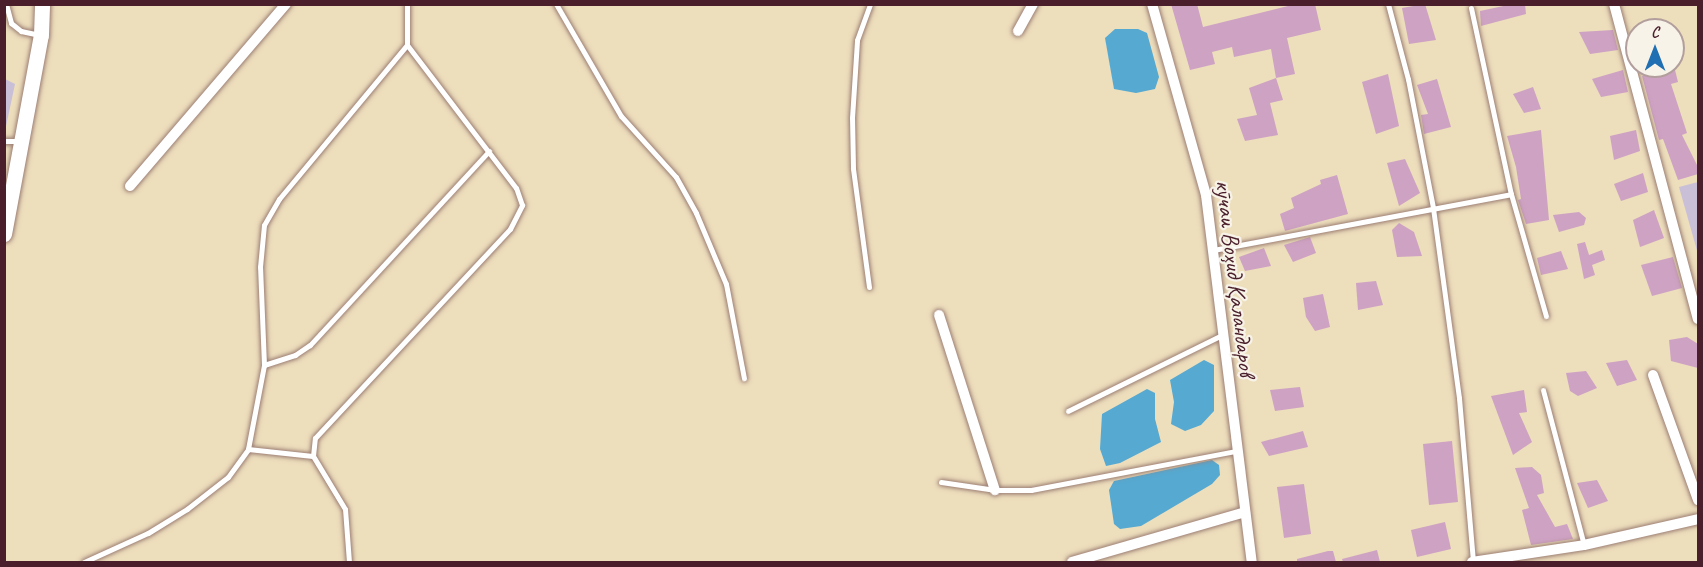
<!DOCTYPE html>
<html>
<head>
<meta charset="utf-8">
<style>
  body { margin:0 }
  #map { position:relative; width:1703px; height:567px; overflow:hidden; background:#eddebc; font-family:Caveat,sans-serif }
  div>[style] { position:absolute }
  .industrial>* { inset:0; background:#c9bfd7 }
  .water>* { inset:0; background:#56a9d1 }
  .building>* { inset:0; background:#cea2c3 }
  .roads { filter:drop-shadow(0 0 2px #9c7e74) drop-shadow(0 0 2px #9c7e74) }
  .lane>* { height:5px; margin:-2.5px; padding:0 2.5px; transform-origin:2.5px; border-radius:2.5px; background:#fff }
  .street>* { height:10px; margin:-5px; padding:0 5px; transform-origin:5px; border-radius:5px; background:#fff }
  .secondary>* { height:15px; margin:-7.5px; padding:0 7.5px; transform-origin:7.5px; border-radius:7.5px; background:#fff }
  span { translate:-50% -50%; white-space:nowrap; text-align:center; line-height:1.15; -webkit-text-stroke:4.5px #f7f3e8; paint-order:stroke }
  .street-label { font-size:24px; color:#4a1f2b }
  .frame { position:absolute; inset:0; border:6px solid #4a1f2b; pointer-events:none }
  .north { position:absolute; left:1625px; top:18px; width:60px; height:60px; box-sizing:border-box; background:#f7f3e8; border:2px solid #b29e9c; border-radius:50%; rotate:0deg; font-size:16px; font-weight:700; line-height:24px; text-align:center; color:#4a1f2b }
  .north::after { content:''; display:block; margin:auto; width:21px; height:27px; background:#1f6fb2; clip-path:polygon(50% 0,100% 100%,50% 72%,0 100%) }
</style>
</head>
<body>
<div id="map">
  <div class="industrial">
    <div style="clip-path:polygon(5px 79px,15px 84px,5px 131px)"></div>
    <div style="clip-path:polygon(1698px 182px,1698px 254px,1679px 187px)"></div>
  </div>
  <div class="water">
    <div style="clip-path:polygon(1115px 29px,1138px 29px,1147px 33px,1159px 77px,1155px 89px,1136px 93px,1114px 89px,1105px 38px)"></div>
    <div style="clip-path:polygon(1204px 360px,1214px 365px,1214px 411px,1201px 425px,1185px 431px,1171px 424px,1174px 402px,1170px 380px)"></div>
    <div style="clip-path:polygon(1147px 389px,1155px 393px,1155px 419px,1161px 442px,1120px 463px,1106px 466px,1100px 449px,1102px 414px)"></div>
    <div style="clip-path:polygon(1212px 460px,1219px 465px,1220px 475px,1212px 484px,1141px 526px,1120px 529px,1114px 524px,1109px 490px,1114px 481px)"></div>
  </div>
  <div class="building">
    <div style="clip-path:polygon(1171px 4px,1197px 4px,1203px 27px,1296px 4px,1315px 4px,1321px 30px,1287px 38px,1295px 74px,1276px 78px,1271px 49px,1234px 57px,1232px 47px,1212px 52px,1215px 64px,1190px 70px)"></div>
    <div style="clip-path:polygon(1425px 4px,1436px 40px,1409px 44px,1402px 8px)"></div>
    <div style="clip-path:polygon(1513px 4px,1525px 4px,1526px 14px,1481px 26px,1480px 11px)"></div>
    <div style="clip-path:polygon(1613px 30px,1618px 50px,1590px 54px,1579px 32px)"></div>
    <div style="clip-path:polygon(1637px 31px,1637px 47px,1633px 47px,1629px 33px)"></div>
    <div style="clip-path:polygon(1674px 66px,1678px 82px,1671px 84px,1687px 133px,1682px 135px,1698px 167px,1698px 174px,1678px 180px,1663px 139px,1659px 140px,1642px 76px)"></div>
    <div style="clip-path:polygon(1623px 70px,1628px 92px,1601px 97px,1592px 79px)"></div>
    <div style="clip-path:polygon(1388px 74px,1399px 126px,1376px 134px,1362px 82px)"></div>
    <div style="clip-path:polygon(1276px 78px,1283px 100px,1270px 103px,1278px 135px,1245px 141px,1237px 119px,1257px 115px,1249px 88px)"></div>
    <div style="clip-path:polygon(1437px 79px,1451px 127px,1424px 134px,1421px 115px,1428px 114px,1417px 85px)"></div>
    <div style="clip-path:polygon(1533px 87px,1541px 109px,1524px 113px,1513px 94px)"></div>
    <div style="clip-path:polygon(1541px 130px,1549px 220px,1526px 224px,1518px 200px,1521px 199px,1516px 167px,1507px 136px)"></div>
    <div style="clip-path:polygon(1636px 130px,1640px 151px,1614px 160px,1610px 136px)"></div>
    <div style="clip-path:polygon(1405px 159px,1420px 193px,1399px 206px,1387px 163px)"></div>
    <div style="clip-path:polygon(1643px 173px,1648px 192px,1621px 201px,1614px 184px)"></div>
    <div style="clip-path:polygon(1337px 175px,1348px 214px,1285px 231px,1280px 214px,1294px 208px,1291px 198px,1321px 184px,1320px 180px)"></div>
    <div style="clip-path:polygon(1654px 210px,1664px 238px,1640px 247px,1633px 220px)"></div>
    <div style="clip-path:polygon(1579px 212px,1586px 218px,1584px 225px,1559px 232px,1553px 215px)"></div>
    <div style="clip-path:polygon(1399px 223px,1414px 232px,1422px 256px,1397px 257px,1392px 230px)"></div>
    <div style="clip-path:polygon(1310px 237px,1316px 253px,1293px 262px,1284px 245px)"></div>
    <div style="clip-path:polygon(1585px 242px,1589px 255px,1602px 250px,1605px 260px,1592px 265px,1595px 275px,1584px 279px,1577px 244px)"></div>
    <div style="clip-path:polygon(1264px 248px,1271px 266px,1245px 271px,1239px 257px)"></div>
    <div style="clip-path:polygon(1561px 251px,1568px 269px,1541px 275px,1537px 258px)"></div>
    <div style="clip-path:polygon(1673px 257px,1682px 288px,1652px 296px,1641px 265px)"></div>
    <div style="clip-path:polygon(1376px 281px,1383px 305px,1358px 310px,1356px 283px)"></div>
    <div style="clip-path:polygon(1323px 294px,1330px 327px,1315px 331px,1306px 317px,1303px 298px)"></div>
    <div style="clip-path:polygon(1687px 337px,1698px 344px,1698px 368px,1671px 361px,1669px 340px)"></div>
    <div style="clip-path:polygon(1627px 360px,1637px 380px,1617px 386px,1606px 363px)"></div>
    <div style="clip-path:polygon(1586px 371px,1597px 388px,1578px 396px,1570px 391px,1566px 373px)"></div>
    <div style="clip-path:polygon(1300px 387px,1304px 407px,1275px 411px,1270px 390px)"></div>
    <div style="clip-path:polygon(1524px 390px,1527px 412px,1519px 413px,1532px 442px,1513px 455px,1491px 396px)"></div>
    <div style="clip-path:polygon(1303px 431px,1308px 447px,1269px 456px,1261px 442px)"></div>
    <div style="clip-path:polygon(1452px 441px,1458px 502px,1429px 505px,1423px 444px)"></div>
    <div style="clip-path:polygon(1532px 467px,1541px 475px,1544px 493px,1537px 495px,1555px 527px,1567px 524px,1573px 539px,1531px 545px,1522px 510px,1529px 508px,1515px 468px)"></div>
    <div style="clip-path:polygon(1597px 480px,1608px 501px,1588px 508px,1577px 483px)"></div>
    <div style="clip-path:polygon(1304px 484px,1311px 534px,1284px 538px,1277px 487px)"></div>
    <div style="clip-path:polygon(1445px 522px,1451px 549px,1417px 557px,1411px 530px)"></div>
    <div style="clip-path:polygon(1377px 550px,1380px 562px,1343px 562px,1342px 559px)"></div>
    <div style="clip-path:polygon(1328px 551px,1333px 551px,1336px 562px,1297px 562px,1297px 559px)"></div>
  </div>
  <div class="roads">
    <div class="lane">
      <div style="left:6px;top:4px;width:20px;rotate:75deg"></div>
      <div style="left:11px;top:23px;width:13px;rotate:39deg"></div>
      <div style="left:21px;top:31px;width:19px;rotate:12deg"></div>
      <div style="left:556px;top:4px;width:129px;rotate:59.9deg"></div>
      <div style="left:621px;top:116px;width:82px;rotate:48deg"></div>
      <div style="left:676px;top:177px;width:41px;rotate:60.9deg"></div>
      <div style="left:696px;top:213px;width:77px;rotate:67.1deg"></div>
      <div style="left:726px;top:284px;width:96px;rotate:79.2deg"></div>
      <div style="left:1388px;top:4px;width:78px;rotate:75.1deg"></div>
      <div style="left:1408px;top:79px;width:131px;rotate:79deg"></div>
      <div style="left:1433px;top:208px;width:192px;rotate:82.2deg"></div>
      <div style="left:1459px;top:398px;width:165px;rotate:85.1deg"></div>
      <div style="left:1471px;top:8px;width:190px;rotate:77.9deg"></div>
      <div style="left:1511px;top:194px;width:127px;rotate:74deg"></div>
      <div style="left:4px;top:141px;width:17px"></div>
      <div style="left:1213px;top:250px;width:303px;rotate:-10.6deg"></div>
      <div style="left:869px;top:287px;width:120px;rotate:-97.7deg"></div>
      <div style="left:853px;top:168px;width:50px;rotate:-91.1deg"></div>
      <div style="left:852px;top:118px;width:78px;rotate:-86.3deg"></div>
      <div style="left:857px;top:40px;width:38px;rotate:-70deg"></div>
      <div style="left:264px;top:365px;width:33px;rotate:-18deg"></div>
      <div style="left:295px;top:355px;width:18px;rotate:-34deg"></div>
      <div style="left:310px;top:345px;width:264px;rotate:-47.3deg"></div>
      <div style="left:1543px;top:390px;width:160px;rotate:75.2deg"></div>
      <div style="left:1068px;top:411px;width:172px;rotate:-26.3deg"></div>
      <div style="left:248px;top:449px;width:65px;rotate:6.1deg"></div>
      <div style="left:941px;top:482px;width:55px;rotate:8.4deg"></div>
      <div style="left:995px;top:490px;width:36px"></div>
      <div style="left:1031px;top:490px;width:209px;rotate:-10.8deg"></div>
      <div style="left:84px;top:562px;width:70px;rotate:-24.4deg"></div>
      <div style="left:148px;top:533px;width:46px;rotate:-31.6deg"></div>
      <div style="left:187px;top:509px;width:52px;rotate:-38deg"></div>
      <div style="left:228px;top:477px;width:34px;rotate:-54deg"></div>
      <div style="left:248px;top:449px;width:86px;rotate:-79.2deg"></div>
      <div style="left:264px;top:365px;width:98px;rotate:-92.3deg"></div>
      <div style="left:260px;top:267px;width:42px;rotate:-84.6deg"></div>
      <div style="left:264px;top:225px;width:30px;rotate:-60deg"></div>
      <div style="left:279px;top:199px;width:200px;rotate:-50.3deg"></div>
      <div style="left:349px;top:562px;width:53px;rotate:-94.3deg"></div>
      <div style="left:345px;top:509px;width:62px;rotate:-121.1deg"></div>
      <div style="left:313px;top:456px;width:18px;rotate:-84deg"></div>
      <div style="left:315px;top:438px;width:286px;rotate:-47deg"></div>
      <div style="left:510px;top:229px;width:27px;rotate:-63deg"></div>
      <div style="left:522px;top:205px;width:18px;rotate:-109deg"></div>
      <div style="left:516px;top:188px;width:180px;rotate:-127.3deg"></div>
      <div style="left:407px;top:45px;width:41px;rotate:-90deg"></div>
    </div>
    <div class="street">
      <div style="left:1152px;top:4px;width:198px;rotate:74.2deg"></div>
      <div style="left:1206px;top:195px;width:370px;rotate:82.9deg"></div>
      <div style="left:1614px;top:4px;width:326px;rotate:75.1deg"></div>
      <div style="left:1018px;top:31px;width:31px;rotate:-61deg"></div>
      <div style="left:130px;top:186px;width:240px;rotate:-49.4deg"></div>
      <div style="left:939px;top:315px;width:184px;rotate:72.3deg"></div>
      <div style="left:1653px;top:375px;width:133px;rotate:70.2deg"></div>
      <div style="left:1072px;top:562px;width:180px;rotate:-16.1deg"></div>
      <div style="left:1472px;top:562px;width:113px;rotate:-8.6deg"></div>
      <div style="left:1584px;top:545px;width:117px;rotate:-12.8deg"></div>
    </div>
    <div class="secondary">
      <div style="left:4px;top:234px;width:202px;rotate:-79.5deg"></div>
      <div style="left:41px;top:35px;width:31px;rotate:-88deg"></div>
    </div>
  </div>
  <div class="street-label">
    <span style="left:1235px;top:278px;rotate:83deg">кӯчаи Воҳид Қаландаров</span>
  </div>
  <div class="frame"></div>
  <div class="north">С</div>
</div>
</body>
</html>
